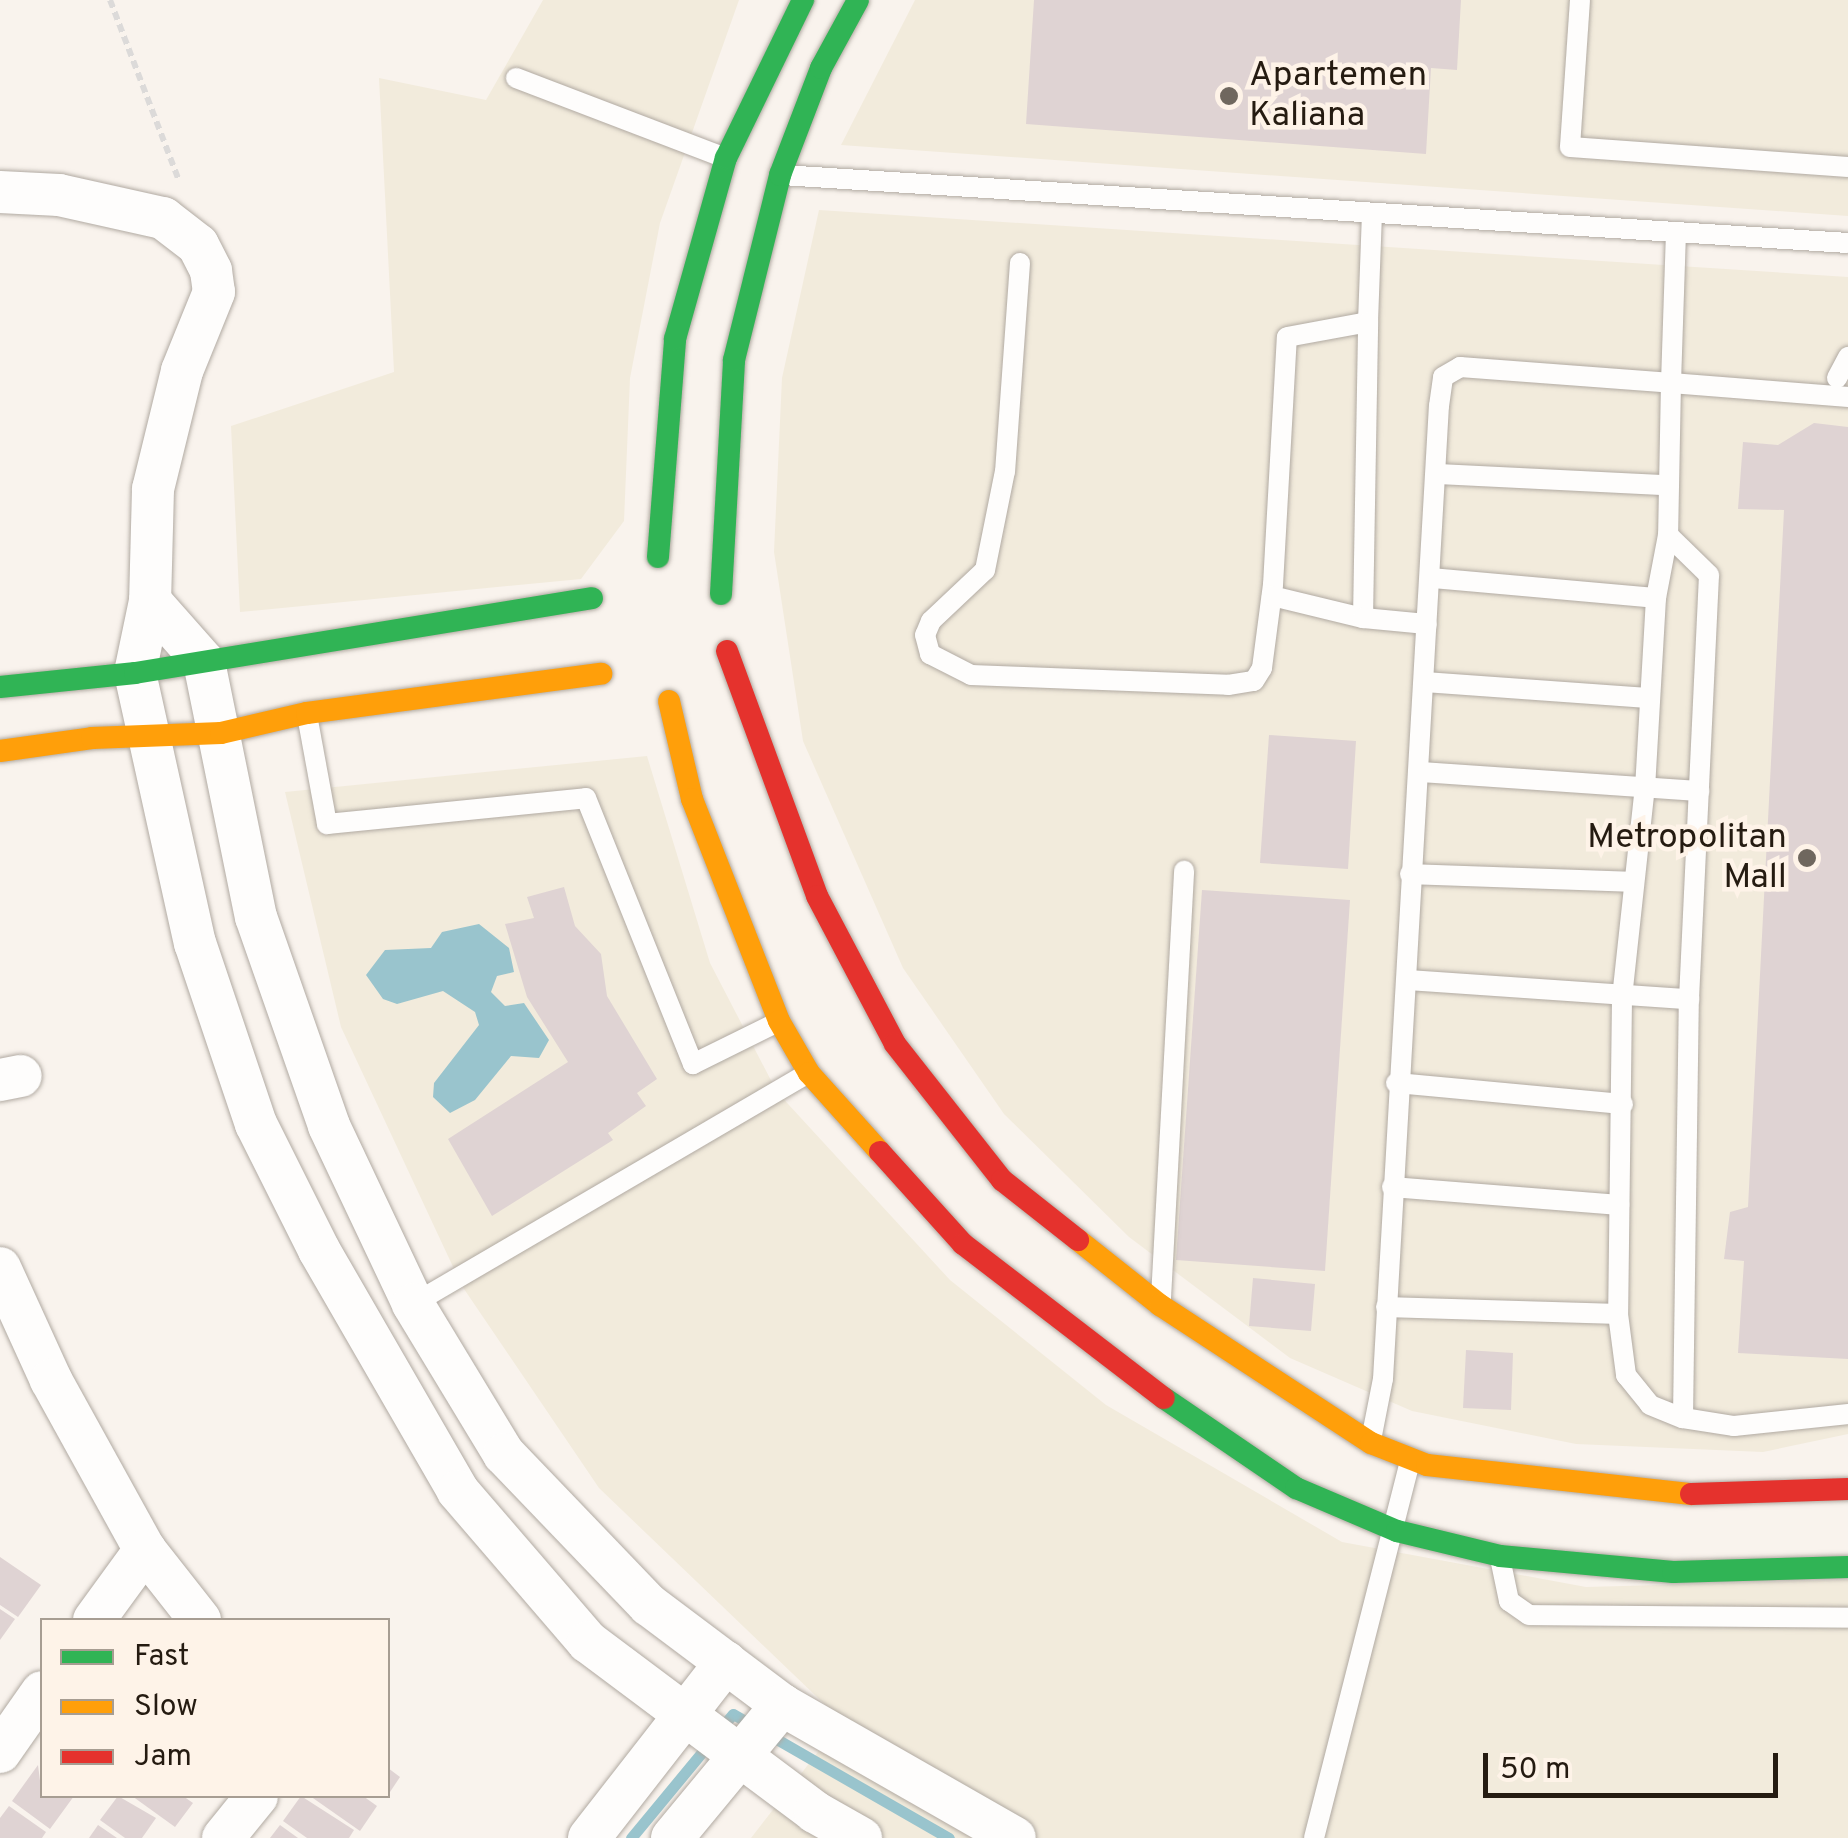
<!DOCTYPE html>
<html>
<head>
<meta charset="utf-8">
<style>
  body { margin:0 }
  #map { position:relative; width:1848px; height:1838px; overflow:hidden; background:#f9f3ed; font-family:Overpass,sans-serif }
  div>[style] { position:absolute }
  .commercial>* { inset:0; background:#f2ebdc }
  .water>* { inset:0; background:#99c4cd }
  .stream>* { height:11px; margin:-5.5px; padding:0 5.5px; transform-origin:5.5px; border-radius:5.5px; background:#99c4cd }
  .building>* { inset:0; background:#dfd3d3 }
  .path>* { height:6px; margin-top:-3px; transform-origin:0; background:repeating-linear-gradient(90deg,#dcdad9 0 8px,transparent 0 13px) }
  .roads { filter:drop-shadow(0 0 2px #b1aaa2) drop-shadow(0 0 2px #b1aaa2) }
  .lane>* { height:20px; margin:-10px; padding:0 10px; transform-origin:10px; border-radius:10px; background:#fefdfc }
  .street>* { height:42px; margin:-21px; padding:0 21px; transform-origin:21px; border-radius:21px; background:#fefdfc }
  .fast>* { height:22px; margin:-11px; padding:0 11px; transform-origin:11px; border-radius:11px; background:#30b455 }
  .slow>* { height:22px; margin:-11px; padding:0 11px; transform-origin:11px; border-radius:11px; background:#ff9f0a }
  .jam>* { height:22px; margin:-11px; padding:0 11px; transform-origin:11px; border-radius:11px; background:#e5322d }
  .dots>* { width:28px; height:28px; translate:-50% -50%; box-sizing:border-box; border:5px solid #fef3e8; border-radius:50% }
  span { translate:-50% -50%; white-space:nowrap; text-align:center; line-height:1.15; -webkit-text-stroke:9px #fef3e8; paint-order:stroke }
  .poi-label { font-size:35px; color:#251b11 }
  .left { translate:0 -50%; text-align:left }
  .right { translate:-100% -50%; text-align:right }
  .legend { position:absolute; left:40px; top:1618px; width:350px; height:180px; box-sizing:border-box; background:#fef3e8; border:2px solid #a79d92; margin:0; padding:12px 18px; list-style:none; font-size:30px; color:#251b11 }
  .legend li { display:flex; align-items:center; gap:20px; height:50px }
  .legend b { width:50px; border:2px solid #a79d92 }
  .scale { position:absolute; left:1483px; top:1753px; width:295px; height:45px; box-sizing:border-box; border:5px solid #251b11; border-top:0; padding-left:12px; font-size:30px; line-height:35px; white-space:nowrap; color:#251b11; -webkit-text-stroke:8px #fef3e8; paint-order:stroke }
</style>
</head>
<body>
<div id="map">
  <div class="commercial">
    <div style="clip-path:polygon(543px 0,739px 0,660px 223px,630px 378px,624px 521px,581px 579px,240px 612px,231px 426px,394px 372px,379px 78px,486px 100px)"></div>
    <div style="clip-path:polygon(915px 0,1848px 0,1848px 216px,841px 145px)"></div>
    <div style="clip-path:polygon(819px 210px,1848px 277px,1848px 1434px,1763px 1452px,1576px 1444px,1412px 1411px,1290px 1358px,1129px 1237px,1004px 1114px,903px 968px,803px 741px,774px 552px,782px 378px)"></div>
    <div style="clip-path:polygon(647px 756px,710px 963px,777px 1092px,950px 1280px,1106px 1405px,1342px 1542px,1586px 1587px,1848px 1580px,1848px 1838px,751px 1838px,842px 1721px,599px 1488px,462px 1286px,341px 1027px,285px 792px)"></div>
  </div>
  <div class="water">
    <div style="clip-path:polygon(479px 924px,509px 948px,514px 972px,497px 976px,491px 992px,505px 1006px,524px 1003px,549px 1040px,539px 1058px,511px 1056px,475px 1100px,450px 1113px,433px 1097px,434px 1083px,479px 1025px,475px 1012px,443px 991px,397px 1004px,383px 999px,366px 975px,385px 950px,431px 948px,442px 932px)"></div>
  </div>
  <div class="stream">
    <div style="left:719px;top:1730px;width:21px;rotate:-49deg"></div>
    <div style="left:733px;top:1714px;width:249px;rotate:29.9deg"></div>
    <div style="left:631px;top:1838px;width:121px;rotate:-50.4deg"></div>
  </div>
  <div class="building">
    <div style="clip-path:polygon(1034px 0,1461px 0,1457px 70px,1431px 68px,1426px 154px,1026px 124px)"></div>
    <div style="clip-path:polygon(1814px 423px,1848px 427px,1848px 1359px,1738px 1353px,1744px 1261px,1724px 1259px,1730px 1212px,1748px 1207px,1784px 510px,1738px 509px,1743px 442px,1778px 445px)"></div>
    <div style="clip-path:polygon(1269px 735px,1356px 741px,1348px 869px,1260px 863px)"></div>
    <div style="clip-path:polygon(564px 887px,575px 926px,601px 954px,607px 996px,657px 1079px,637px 1093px,646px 1106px,608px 1133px,613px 1140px,492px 1216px,448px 1139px,568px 1062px,527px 997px,505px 924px,534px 918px,527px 897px)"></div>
    <div style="clip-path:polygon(1202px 890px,1350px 900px,1325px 1271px,1176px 1260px)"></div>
    <div style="clip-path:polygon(1253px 1278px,1315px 1284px,1311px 1331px,1249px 1326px)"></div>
    <div style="clip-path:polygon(1466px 1350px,1513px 1353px,1511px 1410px,1463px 1408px)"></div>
    <div style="clip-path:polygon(0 1557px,41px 1585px,18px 1617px,0 1605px)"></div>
    <div style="clip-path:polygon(0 1609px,15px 1619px,0 1640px)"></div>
    <div style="clip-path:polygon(38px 1765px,42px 1796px,74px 1796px,50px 1829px,12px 1801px)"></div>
    <div style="clip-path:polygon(388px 1768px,400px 1777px,388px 1795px)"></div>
    <div style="clip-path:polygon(118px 1796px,156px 1818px,142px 1838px,125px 1838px,100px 1820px)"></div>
    <div style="clip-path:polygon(132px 1796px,183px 1796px,193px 1803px,175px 1827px)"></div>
    <div style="clip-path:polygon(301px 1796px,354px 1830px,349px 1838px,307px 1838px,283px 1821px)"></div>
    <div style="clip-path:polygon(310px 1796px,363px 1796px,377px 1806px,360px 1831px)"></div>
    <div style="clip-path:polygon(9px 1806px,46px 1832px,42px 1838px,0 1838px,0 1818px)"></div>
    <div style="clip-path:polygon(98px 1825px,117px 1838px,89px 1838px)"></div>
    <div style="clip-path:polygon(280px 1825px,298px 1838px,270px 1838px)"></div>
  </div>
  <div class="path">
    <div style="left:110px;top:0;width:194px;rotate:69.1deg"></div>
  </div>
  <div class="roads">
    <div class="lane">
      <div style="left:1580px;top:0;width:147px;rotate:93.9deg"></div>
      <div style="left:1570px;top:147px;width:279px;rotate:4.1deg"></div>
      <div style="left:516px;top:78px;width:225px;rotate:20.9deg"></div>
      <div style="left:782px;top:175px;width:1068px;rotate:3.65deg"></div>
      <div style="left:1676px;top:232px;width:151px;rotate:91.9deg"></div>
      <div style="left:1671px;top:383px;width:178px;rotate:4.5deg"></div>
      <div style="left:1020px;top:263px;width:209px;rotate:94.1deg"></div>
      <div style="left:1005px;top:471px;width:101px;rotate:101.4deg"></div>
      <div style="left:985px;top:570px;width:74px;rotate:136.6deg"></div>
      <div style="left:931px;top:621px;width:15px;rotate:113deg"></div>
      <div style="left:925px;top:635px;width:20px;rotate:75deg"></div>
      <div style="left:930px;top:654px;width:46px;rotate:27.1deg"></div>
      <div style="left:971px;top:675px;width:257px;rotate:2.2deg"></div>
      <div style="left:1228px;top:685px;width:26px;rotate:-9deg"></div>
      <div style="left:1254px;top:681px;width:15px;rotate:-58deg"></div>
      <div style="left:1262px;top:668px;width:84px;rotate:-82.5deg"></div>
      <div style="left:1273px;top:585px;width:248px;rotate:-86.8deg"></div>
      <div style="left:1287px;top:337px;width:82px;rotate:-10.5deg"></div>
      <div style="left:1368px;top:322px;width:109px;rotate:-87.9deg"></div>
      <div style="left:1837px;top:378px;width:24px;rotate:-62deg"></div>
      <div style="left:1438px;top:474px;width:229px;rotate:2.8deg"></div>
      <div style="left:1432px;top:578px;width:225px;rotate:5.1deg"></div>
      <div style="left:1272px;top:596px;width:94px;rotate:13.6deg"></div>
      <div style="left:1363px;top:618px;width:296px;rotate:-89deg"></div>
      <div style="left:1363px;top:618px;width:64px;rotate:5.4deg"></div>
      <div style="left:1424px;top:682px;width:225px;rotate:4.1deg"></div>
      <div style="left:307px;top:715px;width:111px;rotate:79.6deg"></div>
      <div style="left:327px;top:824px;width:260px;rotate:-5.7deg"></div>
      <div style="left:586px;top:798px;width:287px;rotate:68.1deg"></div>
      <div style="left:693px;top:1064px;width:95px;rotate:-26.3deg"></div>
      <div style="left:1420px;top:772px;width:280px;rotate:3.9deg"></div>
      <div style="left:1410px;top:874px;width:224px;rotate:2deg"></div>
      <div style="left:1407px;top:980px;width:283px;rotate:3.9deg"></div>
      <div style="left:1689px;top:999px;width:424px;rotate:-87.3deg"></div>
      <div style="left:1709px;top:575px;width:57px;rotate:-135.7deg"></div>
      <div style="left:1396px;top:1083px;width:228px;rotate:5.3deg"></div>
      <div style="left:1392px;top:1187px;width:228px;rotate:4.5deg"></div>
      <div style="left:1161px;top:1298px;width:428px;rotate:-86.9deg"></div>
      <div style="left:413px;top:1304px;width:456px;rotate:-30.3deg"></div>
      <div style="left:1386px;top:1307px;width:232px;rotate:1.7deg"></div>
      <div style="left:1683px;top:1418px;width:419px;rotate:-89.2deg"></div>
      <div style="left:1371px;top:1440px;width:62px;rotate:-78.9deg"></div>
      <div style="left:1383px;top:1379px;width:975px;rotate:-86.71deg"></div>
      <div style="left:1439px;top:406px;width:29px;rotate:-82deg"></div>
      <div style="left:1443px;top:377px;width:20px;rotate:-30deg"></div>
      <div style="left:1460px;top:367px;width:212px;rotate:4.3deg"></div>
      <div style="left:1671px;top:383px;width:152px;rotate:91.1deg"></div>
      <div style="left:1668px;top:535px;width:64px;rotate:100.8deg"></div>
      <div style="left:1656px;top:598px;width:188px;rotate:93.3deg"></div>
      <div style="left:1645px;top:786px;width:213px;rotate:96.2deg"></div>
      <div style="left:1622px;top:998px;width:316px;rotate:90.7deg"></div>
      <div style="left:1618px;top:1314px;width:62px;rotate:82.5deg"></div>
      <div style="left:1626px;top:1375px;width:38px;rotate:51deg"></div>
      <div style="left:1650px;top:1405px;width:35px;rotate:22deg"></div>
      <div style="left:1683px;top:1418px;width:52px;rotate:8.9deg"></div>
      <div style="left:1734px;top:1426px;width:115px;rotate:-6deg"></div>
      <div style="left:1500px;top:1558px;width:44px;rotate:78.2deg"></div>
      <div style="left:1509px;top:1601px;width:24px;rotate:35deg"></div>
      <div style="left:1529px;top:1615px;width:319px;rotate:0.5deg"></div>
      <div style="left:1314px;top:1838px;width:388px;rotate:-75.7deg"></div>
    </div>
    <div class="street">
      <div style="left:0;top:192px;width:59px;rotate:2.9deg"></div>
      <div style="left:59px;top:195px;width:107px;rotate:12.5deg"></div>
      <div style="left:163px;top:218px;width:44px;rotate:37.6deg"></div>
      <div style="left:198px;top:245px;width:29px;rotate:63deg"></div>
      <div style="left:211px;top:271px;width:21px;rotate:82deg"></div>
      <div style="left:214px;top:292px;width:85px;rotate:112.1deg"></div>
      <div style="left:182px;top:371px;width:122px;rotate:103.8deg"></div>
      <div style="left:153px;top:489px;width:112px;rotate:91.5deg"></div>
      <div style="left:150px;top:601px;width:74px;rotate:101.8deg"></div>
      <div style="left:135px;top:673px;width:277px;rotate:77.5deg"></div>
      <div style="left:195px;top:943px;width:191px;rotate:71.4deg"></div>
      <div style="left:256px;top:1124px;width:141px;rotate:63.4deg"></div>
      <div style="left:319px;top:1250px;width:278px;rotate:60deg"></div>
      <div style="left:458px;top:1491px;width:199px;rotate:49.3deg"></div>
      <div style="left:588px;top:1642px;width:284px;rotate:36.8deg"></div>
      <div style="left:815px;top:1812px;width:53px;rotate:29.5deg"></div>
      <div style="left:150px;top:601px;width:81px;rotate:48.5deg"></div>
      <div style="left:204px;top:662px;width:260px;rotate:78.5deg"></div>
      <div style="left:256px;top:917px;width:221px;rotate:70.7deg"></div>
      <div style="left:329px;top:1126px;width:197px;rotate:64.7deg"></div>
      <div style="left:413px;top:1304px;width:175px;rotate:58.8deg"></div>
      <div style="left:504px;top:1454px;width:209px;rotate:46.2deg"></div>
      <div style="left:649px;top:1605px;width:166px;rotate:36.9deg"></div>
      <div style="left:782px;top:1705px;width:268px;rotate:29.7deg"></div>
      <div style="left:0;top:1080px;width:21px;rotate:-11deg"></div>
      <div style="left:0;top:1268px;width:123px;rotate:65.5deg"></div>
      <div style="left:51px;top:1380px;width:194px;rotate:61.1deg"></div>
      <div style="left:145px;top:1550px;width:89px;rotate:51.8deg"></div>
      <div style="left:94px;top:1620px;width:87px;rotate:-53.9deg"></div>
      <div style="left:0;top:1752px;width:73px;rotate:-55deg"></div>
      <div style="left:223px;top:1838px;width:54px;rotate:-51deg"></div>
      <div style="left:589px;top:1838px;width:223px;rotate:-52.1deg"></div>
      <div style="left:672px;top:1838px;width:173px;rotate:-50.4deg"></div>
    </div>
    <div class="fast">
      <div style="left:658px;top:557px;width:219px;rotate:-85.5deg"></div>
      <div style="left:675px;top:339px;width:188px;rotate:-74.3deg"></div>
      <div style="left:726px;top:158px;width:176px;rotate:-64deg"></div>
      <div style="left:721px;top:594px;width:234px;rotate:-86.8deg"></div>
      <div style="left:734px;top:360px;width:191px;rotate:-76deg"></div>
      <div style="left:780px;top:175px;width:115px;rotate:-69deg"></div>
      <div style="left:821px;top:68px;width:77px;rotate:-61.4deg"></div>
      <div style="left:0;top:687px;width:136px;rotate:-5.9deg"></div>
      <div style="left:135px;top:673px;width:463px;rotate:-9.3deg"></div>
      <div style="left:1164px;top:1398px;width:160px;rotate:34.3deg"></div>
      <div style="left:1296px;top:1488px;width:110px;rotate:23.1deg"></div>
      <div style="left:1397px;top:1531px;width:106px;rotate:13.6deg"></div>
      <div style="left:1500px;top:1556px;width:174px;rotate:5.3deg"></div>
      <div style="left:1673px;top:1572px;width:175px;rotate:-1.6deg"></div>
    </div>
    <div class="slow">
      <div style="left:669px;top:701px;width:101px;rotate:76.8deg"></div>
      <div style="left:692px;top:799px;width:238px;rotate:68.6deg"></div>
      <div style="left:779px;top:1021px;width:60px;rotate:60deg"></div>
      <div style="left:809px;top:1073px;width:106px;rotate:48.1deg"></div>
      <div style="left:0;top:751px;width:93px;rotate:-8deg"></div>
      <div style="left:92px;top:738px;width:129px;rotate:-2.2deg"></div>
      <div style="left:221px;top:733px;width:88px;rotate:-13.1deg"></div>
      <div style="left:307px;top:713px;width:297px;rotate:-7.6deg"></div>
      <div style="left:1078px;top:1240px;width:105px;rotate:38.4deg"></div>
      <div style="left:1160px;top:1305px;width:252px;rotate:33.2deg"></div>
      <div style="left:1371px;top:1443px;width:60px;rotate:21.4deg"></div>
      <div style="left:1427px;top:1465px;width:266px;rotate:6.3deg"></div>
    </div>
    <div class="jam">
      <div style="left:727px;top:651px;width:261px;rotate:69.8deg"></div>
      <div style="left:817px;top:896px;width:167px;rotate:62.2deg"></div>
      <div style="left:895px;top:1044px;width:173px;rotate:51.8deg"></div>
      <div style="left:1002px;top:1180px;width:97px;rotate:38.3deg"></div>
      <div style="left:880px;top:1152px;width:124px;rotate:47.9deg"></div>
      <div style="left:963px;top:1244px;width:253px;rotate:37.5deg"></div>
      <div style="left:1691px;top:1494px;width:157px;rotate:-1.8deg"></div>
    </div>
  </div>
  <div class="dots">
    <div style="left:1229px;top:96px;background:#6f675e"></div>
    <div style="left:1807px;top:858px;background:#6f675e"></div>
  </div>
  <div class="poi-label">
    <span class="left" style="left:1249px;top:96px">Apartemen<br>Kaliana</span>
    <span class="right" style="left:1787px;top:858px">Metropolitan<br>Mall</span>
  </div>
  <ul class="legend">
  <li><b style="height:12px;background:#30b455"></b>Fast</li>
  <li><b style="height:12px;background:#ff9f0a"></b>Slow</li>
  <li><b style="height:12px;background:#e5322d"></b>Jam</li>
  </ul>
  <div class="scale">50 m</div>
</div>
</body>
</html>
